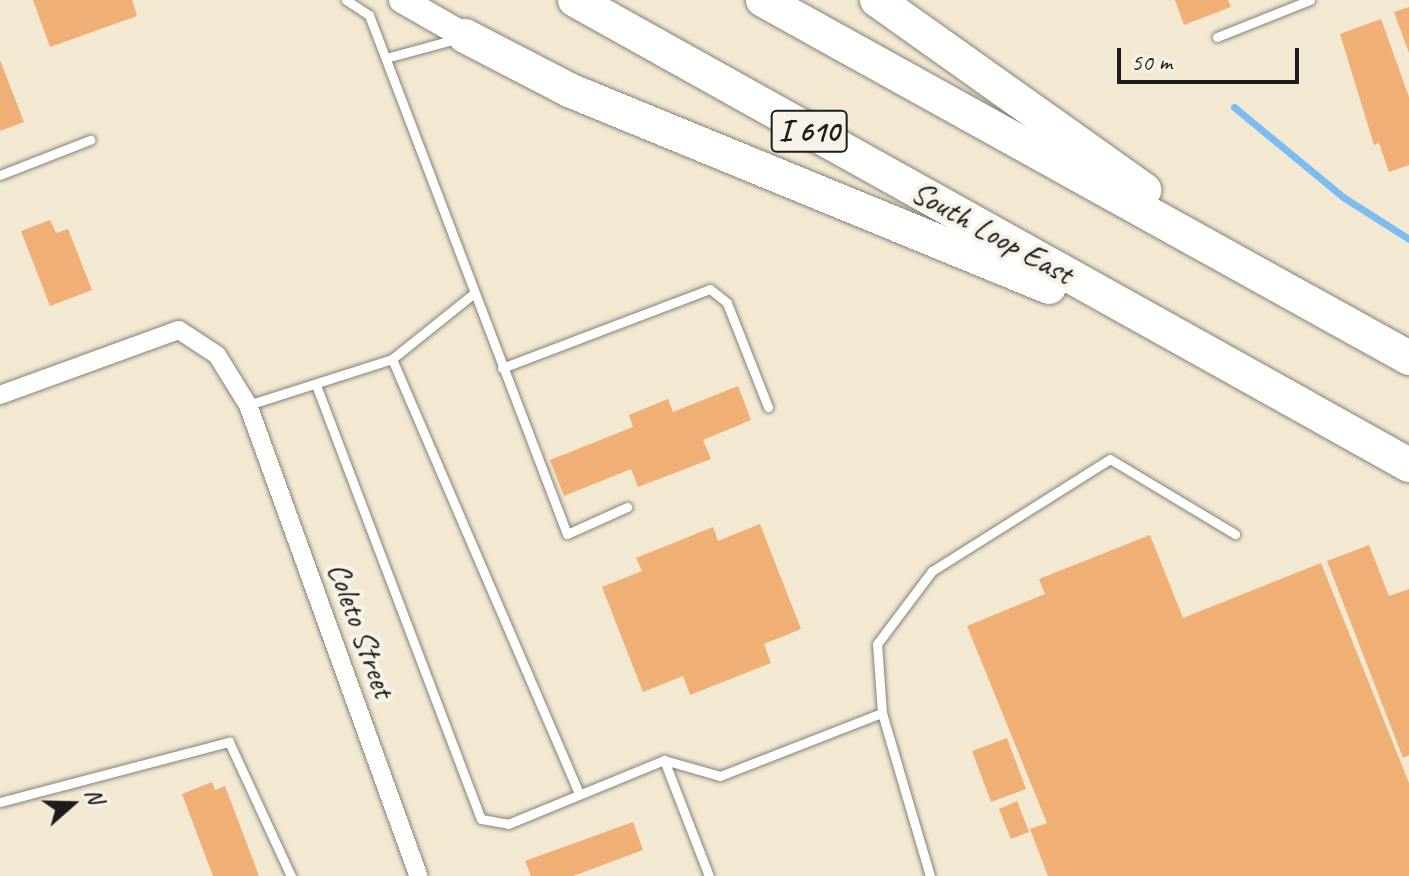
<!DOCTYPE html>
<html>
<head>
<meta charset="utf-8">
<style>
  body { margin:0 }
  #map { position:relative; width:1409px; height:876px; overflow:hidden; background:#f3e8d2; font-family:Caveat,sans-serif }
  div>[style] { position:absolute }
  .stream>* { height:7px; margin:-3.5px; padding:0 3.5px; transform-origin:3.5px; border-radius:3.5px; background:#7cbcf0 }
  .building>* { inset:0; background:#f0af74 }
  .roads { filter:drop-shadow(0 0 2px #888277) drop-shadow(0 0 2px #888277) }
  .lane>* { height:9px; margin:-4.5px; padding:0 4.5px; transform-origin:4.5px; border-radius:4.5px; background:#fff }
  .street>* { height:18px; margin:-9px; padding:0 9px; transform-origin:9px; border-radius:9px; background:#fff }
  .secondary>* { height:26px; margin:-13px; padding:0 13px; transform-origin:13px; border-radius:13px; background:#fff }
  .highway>* { height:34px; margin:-17px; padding:0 17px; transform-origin:17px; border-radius:17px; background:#fff }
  span { translate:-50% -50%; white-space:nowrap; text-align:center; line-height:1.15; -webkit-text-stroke:8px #f7f3e8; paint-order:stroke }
  .shield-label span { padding:2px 6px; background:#f7f3e8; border:2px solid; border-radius:6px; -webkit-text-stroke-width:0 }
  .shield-label { font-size:30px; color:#1c1c1c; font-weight:700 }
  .street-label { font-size:32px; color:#1c1c1c }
  .north { position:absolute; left:32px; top:764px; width:80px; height:80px; -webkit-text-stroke:6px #f7f3e8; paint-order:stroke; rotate:70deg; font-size:22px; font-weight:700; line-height:32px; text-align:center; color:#1c1c1c }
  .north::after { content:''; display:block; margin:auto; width:28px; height:36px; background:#1c1c1c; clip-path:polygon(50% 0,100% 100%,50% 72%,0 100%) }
  .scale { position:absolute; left:1117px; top:48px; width:182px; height:36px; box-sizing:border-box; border:4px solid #1c1c1c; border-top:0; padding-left:10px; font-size:24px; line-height:28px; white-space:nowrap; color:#1c1c1c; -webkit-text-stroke:6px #f7f3e8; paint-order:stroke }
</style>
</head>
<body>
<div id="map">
  <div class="stream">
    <div style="left:1234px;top:107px;width:141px;rotate:39.5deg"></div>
    <div style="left:1343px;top:197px;width:78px;rotate:32.5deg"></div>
  </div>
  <div class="building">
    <div style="clip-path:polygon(33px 0,132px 0,137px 16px,50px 47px)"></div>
    <div style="clip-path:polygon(1175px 0,1228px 0,1231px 7px,1184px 25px)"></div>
    <div style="clip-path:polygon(1409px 7px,1409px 53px,1394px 12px)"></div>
    <div style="clip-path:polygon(1381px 19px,1409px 97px,1409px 165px,1389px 172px,1379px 143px,1374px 145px,1340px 34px)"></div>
    <div style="clip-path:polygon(0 60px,24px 122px,0 131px)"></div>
    <div style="clip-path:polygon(50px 220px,56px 233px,68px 229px,92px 290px,50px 306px,21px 231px)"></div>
    <div style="clip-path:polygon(738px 386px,751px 420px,703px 440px,711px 459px,638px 487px,631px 469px,564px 496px,550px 460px,633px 427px,629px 415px,668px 399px,673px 412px)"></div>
    <div style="clip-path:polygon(760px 524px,801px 629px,764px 644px,771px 663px,690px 695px,683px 676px,643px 692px,602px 587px,642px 571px,636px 558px,713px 527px,718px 541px)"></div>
    <div style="clip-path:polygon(1150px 535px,1183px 618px,1321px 563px,1409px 783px,1409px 876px,1048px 876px,1030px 829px,1047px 823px,967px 626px,1045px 594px,1039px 579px)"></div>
    <div style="clip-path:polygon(1369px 545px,1389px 596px,1409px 589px,1409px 755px,1403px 758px,1327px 561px)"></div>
    <div style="clip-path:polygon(1007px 738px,1026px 789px,991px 802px,972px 751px)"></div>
    <div style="clip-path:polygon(212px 782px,215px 790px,225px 786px,259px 876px,213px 876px,182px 794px)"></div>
    <div style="clip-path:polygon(1017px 801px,1029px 832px,1011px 839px,999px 809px)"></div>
    <div style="clip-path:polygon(633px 822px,643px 850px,573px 876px,531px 876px,525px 861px)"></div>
  </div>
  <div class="roads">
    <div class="lane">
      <div style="left:346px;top:0;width:27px;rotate:33deg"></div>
      <div style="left:369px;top:15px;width:555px;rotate:69.12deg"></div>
      <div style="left:567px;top:534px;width:66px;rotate:-24.2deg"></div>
      <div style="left:1217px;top:37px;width:100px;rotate:-21.7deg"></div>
      <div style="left:386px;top:58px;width:73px;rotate:-15.2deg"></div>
      <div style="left:0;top:175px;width:97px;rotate:-21.3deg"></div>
      <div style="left:392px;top:359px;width:473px;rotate:66.7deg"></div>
      <div style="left:502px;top:368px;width:222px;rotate:-20.8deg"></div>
      <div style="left:710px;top:289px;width:22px;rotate:39deg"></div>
      <div style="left:727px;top:303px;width:112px;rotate:68.5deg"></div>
      <div style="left:316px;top:385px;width:464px;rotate:69.2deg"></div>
      <div style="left:481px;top:819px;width:27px;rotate:10deg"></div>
      <div style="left:508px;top:824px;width:169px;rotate:-22.3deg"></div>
      <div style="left:664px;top:760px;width:58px;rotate:15.9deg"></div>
      <div style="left:720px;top:776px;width:174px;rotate:-21.3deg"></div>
      <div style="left:248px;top:405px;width:151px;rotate:-17.7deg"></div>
      <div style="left:392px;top:359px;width:105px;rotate:-38.8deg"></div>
      <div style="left:664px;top:760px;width:124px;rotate:68.8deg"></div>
      <div style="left:0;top:802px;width:237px;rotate:-14.7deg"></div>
      <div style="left:229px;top:742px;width:148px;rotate:65.2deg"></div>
      <div style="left:930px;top:876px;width:170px;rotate:-106.4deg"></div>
      <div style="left:882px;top:713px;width:69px;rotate:-94.1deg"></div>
      <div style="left:877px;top:644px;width:91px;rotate:-53deg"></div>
      <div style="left:932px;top:571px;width:210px;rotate:-32.2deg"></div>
      <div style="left:1110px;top:459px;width:146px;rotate:31deg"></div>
    </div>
    <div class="street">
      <div style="left:0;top:395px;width:190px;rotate:-20deg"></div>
      <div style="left:179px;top:330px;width:45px;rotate:33.3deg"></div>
      <div style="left:217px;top:355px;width:59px;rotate:58.2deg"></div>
      <div style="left:248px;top:405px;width:500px;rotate:70.1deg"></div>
    </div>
    <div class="secondary">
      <div style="left:402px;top:0;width:73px;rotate:29.7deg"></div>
    </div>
    <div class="highway">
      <div style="left:575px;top:0;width:955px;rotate:29.14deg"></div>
      <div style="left:763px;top:0;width:739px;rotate:28.99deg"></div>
      <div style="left:877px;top:0;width:328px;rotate:35.4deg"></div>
      <div style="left:465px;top:36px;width:117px;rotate:27.4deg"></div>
      <div style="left:569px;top:90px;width:519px;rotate:22.31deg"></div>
    </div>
  </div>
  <div class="shield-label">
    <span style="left:809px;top:131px">I 610</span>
  </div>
  <div class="street-label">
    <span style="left:992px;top:233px;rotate:29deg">South Loop East</span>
    <span style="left:361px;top:630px;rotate:70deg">Coleto Street</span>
  </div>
  <div class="north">N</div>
  <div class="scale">50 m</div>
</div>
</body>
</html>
